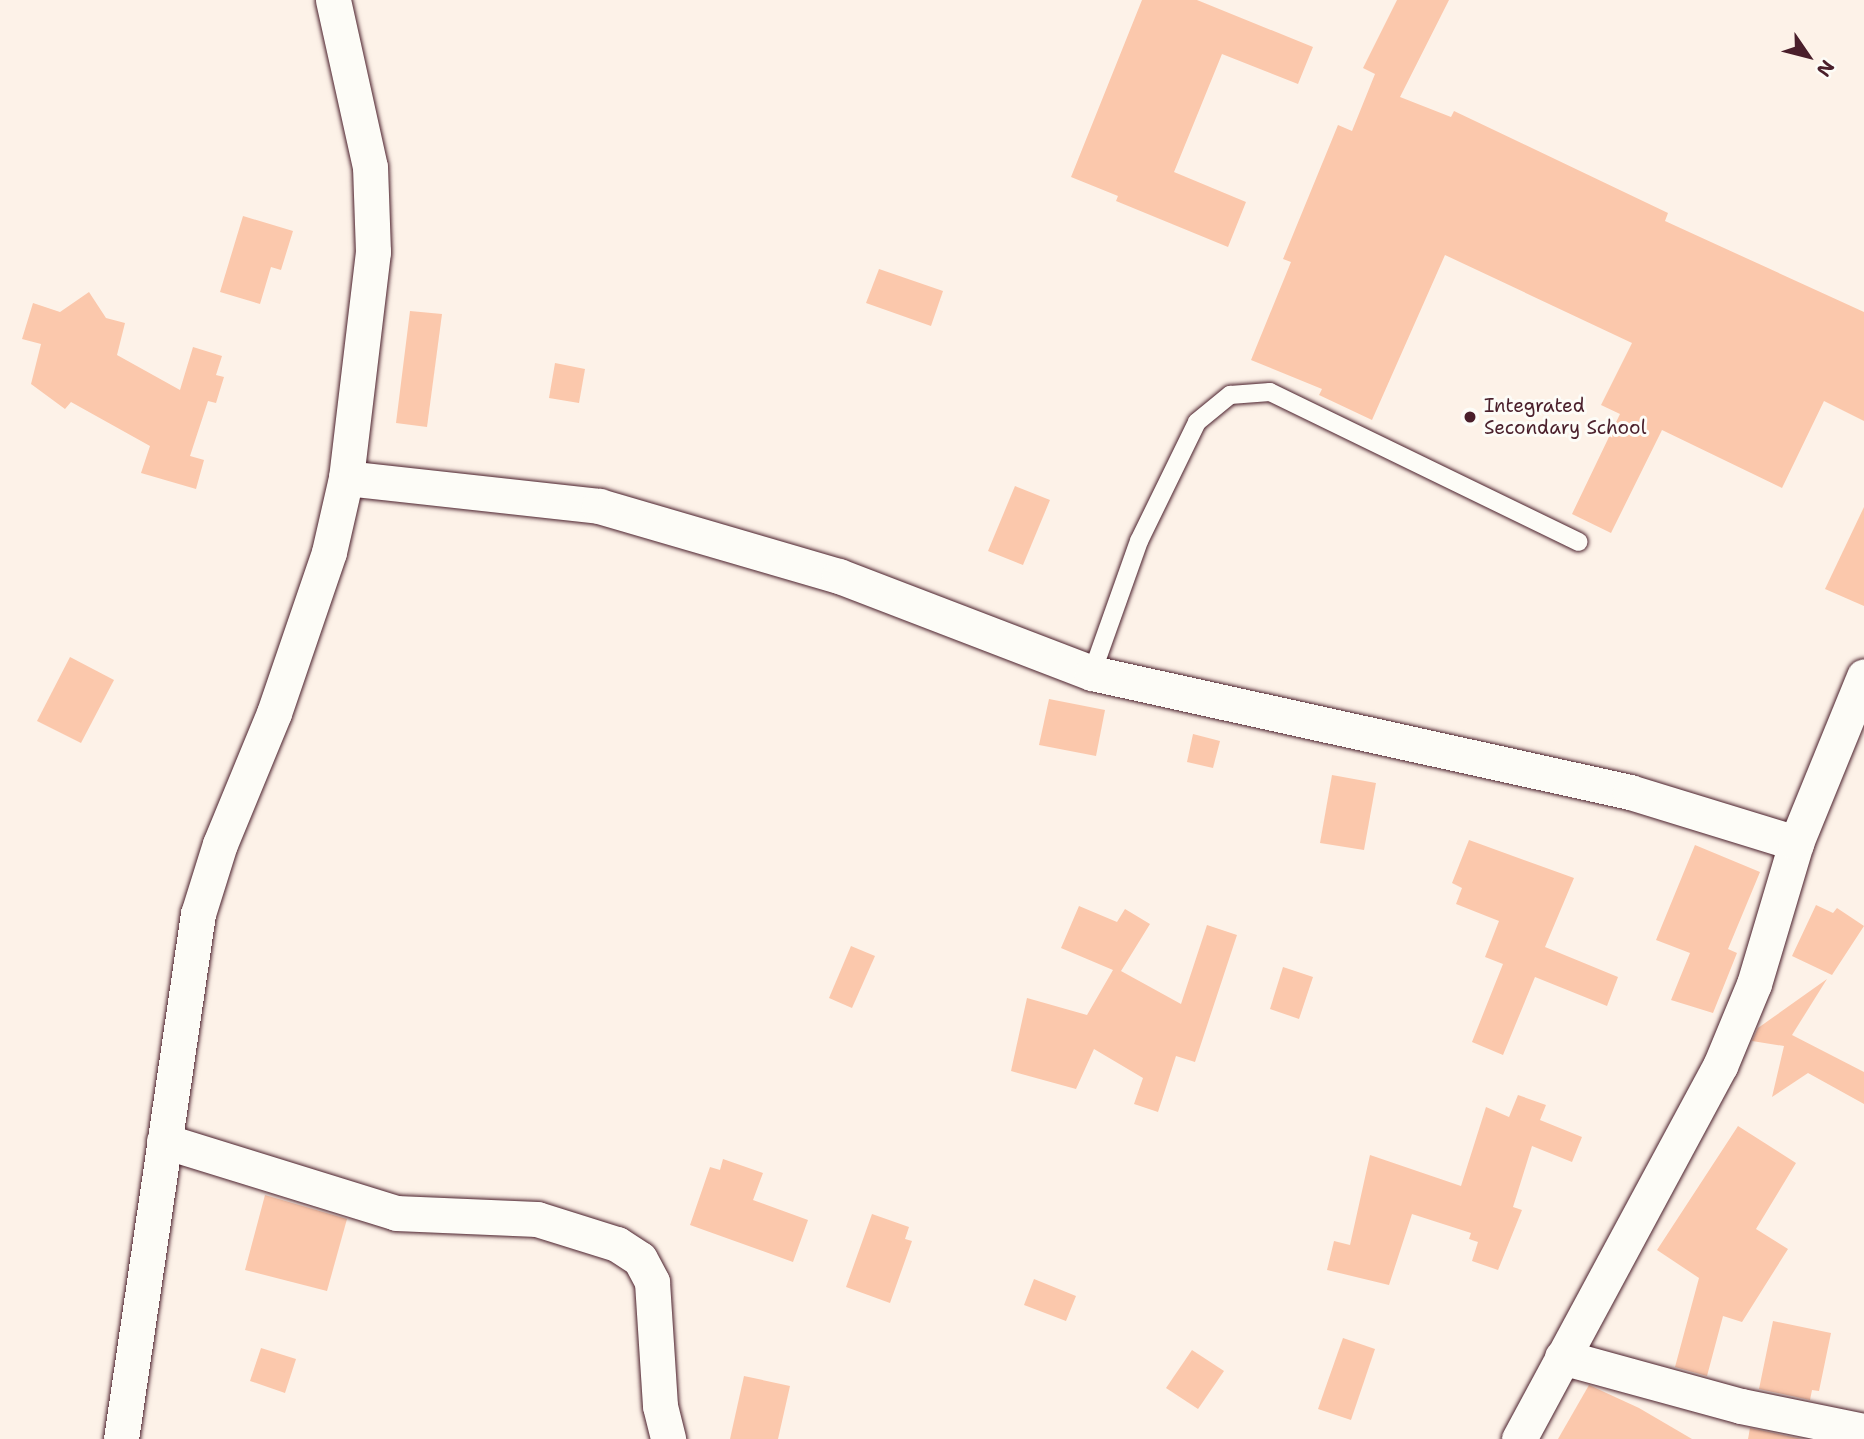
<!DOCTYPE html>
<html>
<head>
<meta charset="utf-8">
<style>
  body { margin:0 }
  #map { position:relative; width:1864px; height:1439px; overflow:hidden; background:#fdf2e8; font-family:"Shantell Sans",sans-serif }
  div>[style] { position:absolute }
  .building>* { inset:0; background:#fbc8ac }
  .roads { filter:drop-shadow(0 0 2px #4a1f2b) drop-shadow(0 0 2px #4a1f2b) }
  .lane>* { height:18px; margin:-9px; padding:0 9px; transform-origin:9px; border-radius:9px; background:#fdfcf7 }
  .street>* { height:35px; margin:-17.5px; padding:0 17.5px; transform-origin:17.5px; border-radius:17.5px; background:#fdfcf7 }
  .dots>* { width:19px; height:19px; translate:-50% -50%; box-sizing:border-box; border:4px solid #fdfcf7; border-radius:50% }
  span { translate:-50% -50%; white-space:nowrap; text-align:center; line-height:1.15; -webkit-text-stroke:6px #fdfcf7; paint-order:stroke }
  .poi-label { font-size:19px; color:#4a1f2b }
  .left { translate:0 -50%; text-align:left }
  .north { position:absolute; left:1773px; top:21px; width:70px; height:70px; -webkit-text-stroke:5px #fdfcf7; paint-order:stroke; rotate:125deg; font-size:19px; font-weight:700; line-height:28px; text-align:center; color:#4a1f2b }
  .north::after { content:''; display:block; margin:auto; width:24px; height:32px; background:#4a1f2b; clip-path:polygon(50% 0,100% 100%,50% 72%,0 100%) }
</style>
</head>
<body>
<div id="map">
  <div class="building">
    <div style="clip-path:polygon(1142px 0,1197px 0,1313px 47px,1298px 84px,1222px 54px,1174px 172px,1246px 202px,1228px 247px,1116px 201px,1118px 196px,1071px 177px)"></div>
    <div style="clip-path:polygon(1397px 0,1449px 0,1400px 97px,1451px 117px,1454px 111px,1668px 213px,1665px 221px,1864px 312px,1864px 421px,1824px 401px,1782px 488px,1662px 430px,1611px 533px,1572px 514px,1620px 414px,1601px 405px,1632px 343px,1445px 255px,1372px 420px,1319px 395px,1322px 389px,1251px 360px,1291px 262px,1283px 259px,1338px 125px,1352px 131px,1375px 74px,1363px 68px)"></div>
    <div style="clip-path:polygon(243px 216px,293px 231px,281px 270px,271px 267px,260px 304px,220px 292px)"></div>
    <div style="clip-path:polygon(879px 269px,943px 291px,931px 326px,866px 303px)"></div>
    <div style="clip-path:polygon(89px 292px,106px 318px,125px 323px,117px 355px,180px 390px,193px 347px,222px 356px,216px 375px,224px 377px,216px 403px,208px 401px,190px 456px,204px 460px,196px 489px,141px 473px,150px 446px,71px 402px,65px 409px,31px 384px,41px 344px,22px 339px,33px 303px,60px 312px)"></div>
    <div style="clip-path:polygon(410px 311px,442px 314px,427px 427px,396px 423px)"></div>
    <div style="clip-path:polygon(555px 363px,585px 369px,579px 403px,549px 398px)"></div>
    <div style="clip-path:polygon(1015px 486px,1050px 500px,1023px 565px,988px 551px)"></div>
    <div style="clip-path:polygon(1864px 507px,1864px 606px,1825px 589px)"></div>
    <div style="clip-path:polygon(70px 657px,114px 680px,81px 743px,37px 721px)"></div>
    <div style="clip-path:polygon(1049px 699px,1105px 710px,1096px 756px,1039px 745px)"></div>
    <div style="clip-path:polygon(1193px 734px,1220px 741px,1213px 768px,1187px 762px)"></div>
    <div style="clip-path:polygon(1332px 775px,1376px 783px,1364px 850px,1320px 843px)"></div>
    <div style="clip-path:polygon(1469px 840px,1574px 878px,1545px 947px,1618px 977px,1607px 1006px,1535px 977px,1503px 1055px,1472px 1042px,1503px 964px,1485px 957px,1499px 921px,1456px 904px,1462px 888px,1452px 883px)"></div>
    <div style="clip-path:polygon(1695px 845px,1760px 872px,1728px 949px,1737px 953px,1713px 1013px,1671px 1000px,1690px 953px,1656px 940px)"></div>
    <div style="clip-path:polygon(1816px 905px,1833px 913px,1837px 908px,1864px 926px,1832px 975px,1792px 956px)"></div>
    <div style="clip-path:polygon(1079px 906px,1117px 922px,1125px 909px,1150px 924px,1121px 971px,1181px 1004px,1207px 925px,1237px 935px,1195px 1062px,1176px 1056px,1158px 1112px,1134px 1104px,1143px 1078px,1094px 1049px,1076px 1089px,1011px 1071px,1027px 998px,1087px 1015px,1113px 970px,1061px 948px)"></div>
    <div style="clip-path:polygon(851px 946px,875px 956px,852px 1008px,829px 998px)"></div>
    <div style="clip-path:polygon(1283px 967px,1313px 977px,1299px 1019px,1270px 1009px)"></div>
    <div style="clip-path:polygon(1827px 979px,1792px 1035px,1864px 1072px,1864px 1104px,1808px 1073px,1772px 1097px,1784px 1046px,1752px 1041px,1758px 1028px)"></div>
    <div style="clip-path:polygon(1518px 1095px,1546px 1105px,1540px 1120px,1582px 1137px,1572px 1162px,1532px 1146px,1513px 1207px,1522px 1210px,1498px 1270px,1472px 1261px,1478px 1242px,1469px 1239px,1471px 1233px,1412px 1214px,1389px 1285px,1327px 1270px,1334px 1241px,1350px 1245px,1370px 1155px,1461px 1186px,1486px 1107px,1509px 1117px)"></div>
    <div style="clip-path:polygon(1738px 1126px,1796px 1163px,1756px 1229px,1788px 1249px,1742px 1322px,1723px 1316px,1707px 1376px,1675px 1367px,1699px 1278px,1657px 1250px)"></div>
    <div style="clip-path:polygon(723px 1159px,763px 1173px,753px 1200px,808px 1220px,793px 1262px,690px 1225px,710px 1167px,720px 1170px)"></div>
    <div style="clip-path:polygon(265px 1195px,347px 1219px,327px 1291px,245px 1270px)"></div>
    <div style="clip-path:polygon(872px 1214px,909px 1227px,905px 1239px,912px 1241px,890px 1303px,846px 1287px)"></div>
    <div style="clip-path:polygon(1034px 1279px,1076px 1296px,1066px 1321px,1024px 1305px)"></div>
    <div style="clip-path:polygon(1773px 1321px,1831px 1333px,1819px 1391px,1812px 1390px,1810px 1400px,1759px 1389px)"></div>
    <div style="clip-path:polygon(1343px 1338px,1375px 1349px,1351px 1420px,1318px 1409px)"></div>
    <div style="clip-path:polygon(261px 1348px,296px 1359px,285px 1393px,250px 1381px)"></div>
    <div style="clip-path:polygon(1192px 1350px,1224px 1371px,1198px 1409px,1166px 1388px)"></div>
    <div style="clip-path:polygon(744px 1376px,790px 1386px,778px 1439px,730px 1439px)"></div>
    <div style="clip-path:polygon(1589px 1385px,1639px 1408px,1692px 1439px,1558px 1439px)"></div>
    <div style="clip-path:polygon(1750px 1428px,1802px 1439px,1748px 1439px)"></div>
  </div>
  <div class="roads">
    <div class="lane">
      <div style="left:1092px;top:673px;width:140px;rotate:-70.4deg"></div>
      <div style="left:1139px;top:541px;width:132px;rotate:-64deg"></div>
      <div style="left:1197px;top:422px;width:43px;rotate:-39.3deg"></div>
      <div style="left:1230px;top:395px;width:40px;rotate:-4.3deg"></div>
      <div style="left:1270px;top:392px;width:343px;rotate:25.9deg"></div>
    </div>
    <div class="street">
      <div style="left:346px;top:478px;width:255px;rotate:6.3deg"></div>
      <div style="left:599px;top:506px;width:250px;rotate:16.3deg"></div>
      <div style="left:839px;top:576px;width:271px;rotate:21deg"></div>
      <div style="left:1092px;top:673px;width:551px;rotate:12.47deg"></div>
      <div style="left:1630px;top:792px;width:174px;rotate:17.1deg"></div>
      <div style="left:164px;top:1141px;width:243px;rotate:17.2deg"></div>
      <div style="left:396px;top:1213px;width:141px;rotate:2.4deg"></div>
      <div style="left:537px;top:1219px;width:84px;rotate:17.4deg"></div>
      <div style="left:617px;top:1244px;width:27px;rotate:33deg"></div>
      <div style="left:640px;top:1259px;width:26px;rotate:62deg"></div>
      <div style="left:652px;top:1282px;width:124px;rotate:86.3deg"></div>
      <div style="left:660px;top:1406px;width:34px;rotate:76deg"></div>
      <div style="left:1562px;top:1357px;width:186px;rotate:15.3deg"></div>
      <div style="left:1741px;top:1406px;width:126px;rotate:11.5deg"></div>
      <div style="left:121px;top:1439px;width:531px;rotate:-81.66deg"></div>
      <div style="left:198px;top:914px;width:73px;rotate:-72.6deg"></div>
      <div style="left:220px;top:844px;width:142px;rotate:-67.6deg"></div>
      <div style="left:274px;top:713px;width:170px;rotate:-71.1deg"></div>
      <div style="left:329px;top:552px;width:76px;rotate:-77.1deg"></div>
      <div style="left:346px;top:478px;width:228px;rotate:-83.2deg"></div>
      <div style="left:373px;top:252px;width:85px;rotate:-92deg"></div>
      <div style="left:370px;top:167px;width:171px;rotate:-102.5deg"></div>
      <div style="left:1519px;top:1439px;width:424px;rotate:-61.7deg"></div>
      <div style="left:1720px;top:1066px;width:89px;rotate:-67.5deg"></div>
      <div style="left:1754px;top:984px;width:147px;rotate:-73.4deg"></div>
      <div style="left:1796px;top:843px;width:180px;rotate:-67.8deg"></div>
    </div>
  </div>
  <div class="dots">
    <div style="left:1470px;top:417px;background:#4a1f2b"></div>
  </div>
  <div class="poi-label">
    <span class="left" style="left:1484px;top:417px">Integrated<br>Secondary School</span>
  </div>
  <div class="north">N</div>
</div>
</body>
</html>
